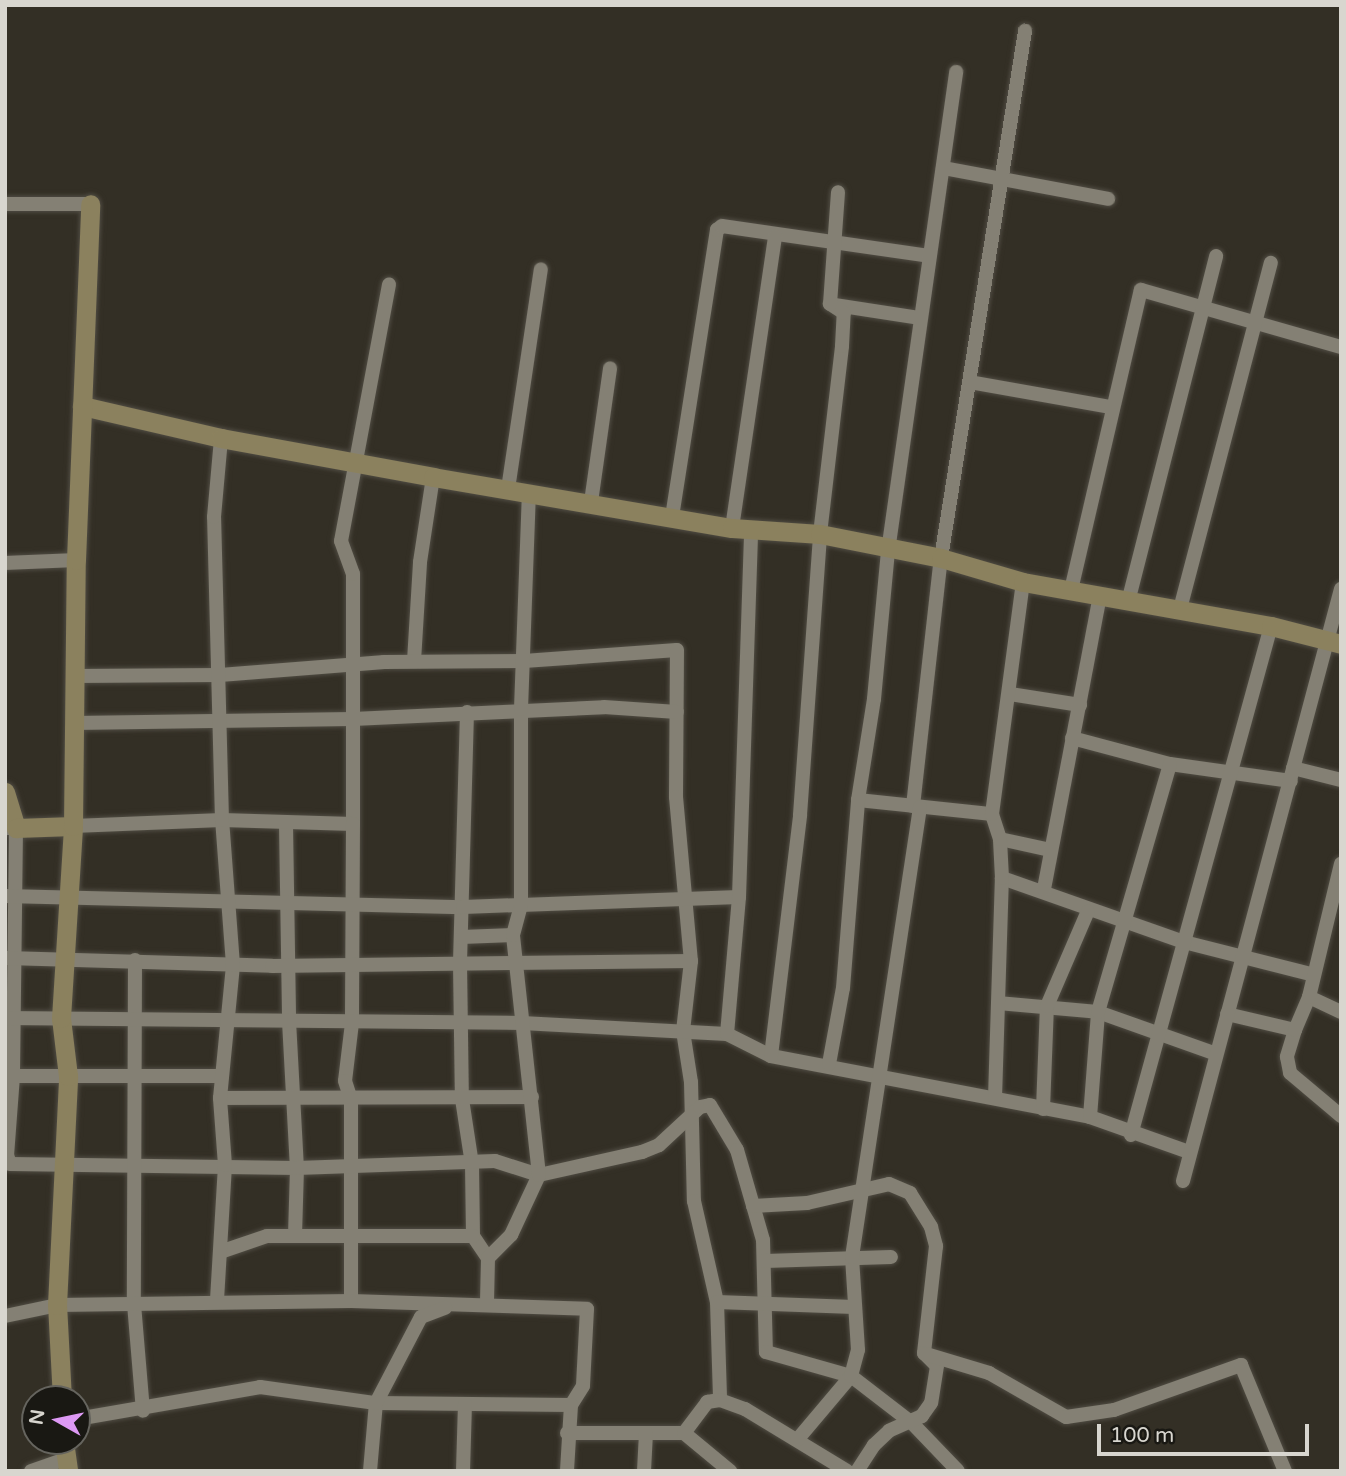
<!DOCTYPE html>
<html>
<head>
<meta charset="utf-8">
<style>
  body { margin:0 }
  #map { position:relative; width:1346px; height:1476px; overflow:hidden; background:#332f25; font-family:"Varela Round",sans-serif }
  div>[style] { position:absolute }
  .roads { filter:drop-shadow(0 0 2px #504c43) drop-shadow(0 0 2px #504c43) }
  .street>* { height:14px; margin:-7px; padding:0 7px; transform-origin:7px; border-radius:7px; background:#848074 }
  .secondary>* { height:19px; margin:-9.5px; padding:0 9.5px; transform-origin:9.5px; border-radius:9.5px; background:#8b815e }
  span { translate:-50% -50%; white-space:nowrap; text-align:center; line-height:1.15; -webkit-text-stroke:5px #191813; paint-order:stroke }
  .frame { position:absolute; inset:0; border:7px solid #d8d6cf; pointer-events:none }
  .north { position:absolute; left:21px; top:1385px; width:70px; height:70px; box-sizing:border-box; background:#191813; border:2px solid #65645e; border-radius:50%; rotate:279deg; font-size:19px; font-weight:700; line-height:28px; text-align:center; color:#d8d6cf }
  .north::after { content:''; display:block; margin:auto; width:24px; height:32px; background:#dd99f4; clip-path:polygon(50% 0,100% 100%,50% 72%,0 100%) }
  .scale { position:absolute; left:1097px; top:1424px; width:212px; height:32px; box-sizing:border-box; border:4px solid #d8d6cf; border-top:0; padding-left:9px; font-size:21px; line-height:24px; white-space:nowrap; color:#d8d6cf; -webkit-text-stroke:5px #191813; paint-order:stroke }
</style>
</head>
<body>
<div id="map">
  <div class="roads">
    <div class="street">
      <div style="left:943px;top:168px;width:168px;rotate:10.6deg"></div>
      <div style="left:5px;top:204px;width:85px"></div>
      <div style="left:835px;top:305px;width:86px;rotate:8.7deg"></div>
      <div style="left:970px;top:382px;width:142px;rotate:10.1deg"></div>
      <div style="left:508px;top:489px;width:222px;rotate:-81.5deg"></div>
      <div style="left:591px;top:502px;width:135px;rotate:-81.9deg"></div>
      <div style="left:672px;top:517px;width:291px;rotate:-81.1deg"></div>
      <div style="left:717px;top:230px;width:6px;rotate:-39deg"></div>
      <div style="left:722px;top:226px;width:209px;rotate:8.2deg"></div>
      <div style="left:732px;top:528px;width:295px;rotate:-81.6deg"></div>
      <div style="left:5px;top:563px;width:71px;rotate:-2.4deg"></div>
      <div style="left:1071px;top:590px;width:308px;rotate:-76.9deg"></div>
      <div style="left:1141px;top:290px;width:208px;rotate:15.9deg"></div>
      <div style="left:1128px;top:602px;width:357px;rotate:-75.7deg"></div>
      <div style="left:1180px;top:609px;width:358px;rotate:-75.3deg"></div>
      <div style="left:414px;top:661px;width:99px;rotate:-86.5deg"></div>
      <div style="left:420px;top:562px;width:86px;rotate:-81.3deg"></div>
      <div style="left:74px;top:676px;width:146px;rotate:-0.4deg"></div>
      <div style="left:220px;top:675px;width:165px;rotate:-4.5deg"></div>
      <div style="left:384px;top:662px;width:140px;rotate:-0.4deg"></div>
      <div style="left:524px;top:661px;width:153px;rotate:-4.1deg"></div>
      <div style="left:677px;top:650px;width:147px;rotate:90.4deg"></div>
      <div style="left:676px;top:797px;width:165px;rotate:84.8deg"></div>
      <div style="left:691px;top:961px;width:70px;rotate:96.5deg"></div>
      <div style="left:683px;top:1031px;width:52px;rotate:81.1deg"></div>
      <div style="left:691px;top:1082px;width:119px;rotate:88.6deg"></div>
      <div style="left:694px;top:1201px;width:104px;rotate:77.2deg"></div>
      <div style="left:717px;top:1302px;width:98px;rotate:88.2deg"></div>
      <div style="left:1010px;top:694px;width:71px;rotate:8.9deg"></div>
      <div style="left:467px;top:712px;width:251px;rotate:91.6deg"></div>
      <div style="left:460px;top:963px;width:136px;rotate:89.2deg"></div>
      <div style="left:462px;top:1099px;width:66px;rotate:81.3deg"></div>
      <div style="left:472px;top:1164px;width:72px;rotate:89.2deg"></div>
      <div style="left:473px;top:1236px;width:27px;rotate:56deg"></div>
      <div style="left:488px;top:1258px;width:45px;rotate:91.3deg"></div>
      <div style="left:74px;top:723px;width:279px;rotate:-0.8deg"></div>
      <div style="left:353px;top:719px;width:251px;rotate:-2.7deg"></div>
      <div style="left:604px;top:707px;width:73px;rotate:3.9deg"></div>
      <div style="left:1072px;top:738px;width:101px;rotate:14.9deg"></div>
      <div style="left:1170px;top:764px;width:122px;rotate:8deg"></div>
      <div style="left:1293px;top:768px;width:49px;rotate:14deg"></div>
      <div style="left:858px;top:800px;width:135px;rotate:6deg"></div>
      <div style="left:913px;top:806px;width:250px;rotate:-83.6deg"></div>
      <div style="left:941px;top:558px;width:534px;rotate:-80.94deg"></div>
      <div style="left:286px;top:824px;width:197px;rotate:89.1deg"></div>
      <div style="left:289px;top:1021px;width:147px;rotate:86.9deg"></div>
      <div style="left:297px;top:1168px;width:68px;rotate:91.7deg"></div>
      <div style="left:353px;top:824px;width:250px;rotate:-90deg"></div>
      <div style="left:353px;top:574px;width:35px;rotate:-110deg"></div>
      <div style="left:341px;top:541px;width:261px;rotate:-79.4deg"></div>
      <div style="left:73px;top:826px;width:149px;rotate:-2.3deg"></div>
      <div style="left:222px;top:820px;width:131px;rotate:1.7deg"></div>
      <div style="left:353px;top:824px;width:199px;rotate:90.3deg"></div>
      <div style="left:352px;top:1023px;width:58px;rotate:96.9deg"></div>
      <div style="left:345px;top:1081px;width:19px;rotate:72deg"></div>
      <div style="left:351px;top:1099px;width:202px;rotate:90deg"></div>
      <div style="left:351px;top:1301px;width:236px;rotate:1.9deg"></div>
      <div style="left:587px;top:1309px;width:77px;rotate:93deg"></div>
      <div style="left:583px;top:1386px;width:22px;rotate:122deg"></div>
      <div style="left:571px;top:1405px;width:66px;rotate:93.5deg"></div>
      <div style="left:5px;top:828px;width:11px"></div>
      <div style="left:16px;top:828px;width:248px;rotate:90.7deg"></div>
      <div style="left:13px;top:1076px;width:79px;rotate:94.3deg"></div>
      <div style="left:7px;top:1155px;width:9px;rotate:72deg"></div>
      <div style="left:10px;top:1164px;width:287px;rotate:0.8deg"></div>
      <div style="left:297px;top:1168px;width:198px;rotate:-2deg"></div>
      <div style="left:495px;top:1161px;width:46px;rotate:17.7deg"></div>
      <div style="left:539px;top:1175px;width:106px;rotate:-12.6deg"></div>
      <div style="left:642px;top:1152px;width:18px;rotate:-22deg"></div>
      <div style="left:659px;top:1145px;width:56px;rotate:-42.8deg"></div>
      <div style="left:700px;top:1107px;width:10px;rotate:-11deg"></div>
      <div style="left:710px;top:1105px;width:52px;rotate:59deg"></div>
      <div style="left:737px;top:1150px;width:94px;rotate:73.9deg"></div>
      <div style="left:763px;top:1240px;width:112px;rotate:88.5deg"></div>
      <div style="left:766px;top:1352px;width:88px;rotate:15.8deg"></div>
      <div style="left:851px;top:1376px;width:77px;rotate:37.6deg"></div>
      <div style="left:912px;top:1423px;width:66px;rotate:46.2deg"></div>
      <div style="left:1000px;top:839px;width:51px;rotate:12.4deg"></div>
      <div style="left:1002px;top:878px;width:193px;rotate:19.4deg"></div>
      <div style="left:1184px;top:942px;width:134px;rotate:14.2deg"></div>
      <div style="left:1044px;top:889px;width:298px;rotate:-79.2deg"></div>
      <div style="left:5px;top:896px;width:458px;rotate:1.4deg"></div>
      <div style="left:463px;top:907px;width:276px;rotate:-2.1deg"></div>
      <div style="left:462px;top:937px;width:51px;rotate:-2.2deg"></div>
      <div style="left:7px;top:958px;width:265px;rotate:1.7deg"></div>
      <div style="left:272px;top:966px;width:419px;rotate:-0.7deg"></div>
      <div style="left:135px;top:960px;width:344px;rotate:90.2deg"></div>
      <div style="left:134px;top:1304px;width:107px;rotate:85.2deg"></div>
      <div style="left:1309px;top:997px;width:35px;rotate:25deg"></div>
      <div style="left:998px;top:1003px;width:100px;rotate:5.1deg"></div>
      <div style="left:1098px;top:1012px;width:123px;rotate:19.5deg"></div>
      <div style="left:1227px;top:1014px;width:70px;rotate:13.2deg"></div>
      <div style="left:1295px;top:1030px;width:28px;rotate:107deg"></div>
      <div style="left:1287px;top:1057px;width:16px;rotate:79deg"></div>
      <div style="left:1290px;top:1073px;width:67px;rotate:40.1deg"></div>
      <div style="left:5px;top:1018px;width:517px;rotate:0.55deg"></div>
      <div style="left:522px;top:1023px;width:205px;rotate:3.1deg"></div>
      <div style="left:727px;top:1034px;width:49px;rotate:26.6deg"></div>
      <div style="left:771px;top:1056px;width:325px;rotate:10.8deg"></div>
      <div style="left:1090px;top:1117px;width:105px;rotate:19.5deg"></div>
      <div style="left:1295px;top:1030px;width:36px;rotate:-67deg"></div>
      <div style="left:1309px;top:997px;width:137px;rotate:-76.5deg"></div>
      <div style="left:727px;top:1034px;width:138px;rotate:-85deg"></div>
      <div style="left:739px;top:897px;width:368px;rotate:-88.1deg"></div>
      <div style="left:771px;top:1056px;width:243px;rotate:-83.1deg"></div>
      <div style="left:800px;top:815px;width:282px;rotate:-85.9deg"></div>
      <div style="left:820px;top:534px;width:189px;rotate:-83.3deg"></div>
      <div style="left:842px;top:346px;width:33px;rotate:-87deg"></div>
      <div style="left:844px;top:313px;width:17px;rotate:-147deg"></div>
      <div style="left:830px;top:304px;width:112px;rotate:-85.9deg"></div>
      <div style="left:829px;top:1064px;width:77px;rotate:-79.6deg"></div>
      <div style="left:843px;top:988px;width:189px;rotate:-85.4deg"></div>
      <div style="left:858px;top:800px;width:102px;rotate:-81deg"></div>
      <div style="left:874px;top:699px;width:149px;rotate:-84.6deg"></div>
      <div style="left:888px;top:551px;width:484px;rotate:-81.9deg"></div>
      <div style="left:7px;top:1076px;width:215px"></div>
      <div style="left:220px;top:1098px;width:312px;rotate:-0.2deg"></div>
      <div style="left:995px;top:1098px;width:220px;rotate:-88.2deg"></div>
      <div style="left:1002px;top:878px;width:39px;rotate:-93deg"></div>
      <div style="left:1000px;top:839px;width:26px;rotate:-108deg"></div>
      <div style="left:992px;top:814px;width:234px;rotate:-82.4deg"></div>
      <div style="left:1043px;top:1109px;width:103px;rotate:-87.8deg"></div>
      <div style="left:1047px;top:1006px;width:103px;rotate:-66.7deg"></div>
      <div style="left:1090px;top:1117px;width:105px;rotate:-85.6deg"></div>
      <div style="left:1098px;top:1012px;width:258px;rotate:-73.8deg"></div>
      <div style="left:1131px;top:1135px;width:528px;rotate:-74.62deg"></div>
      <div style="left:1183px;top:1181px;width:613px;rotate:-75.06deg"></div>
      <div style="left:753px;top:1206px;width:54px;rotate:-3.2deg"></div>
      <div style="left:807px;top:1203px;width:84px;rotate:-13deg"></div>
      <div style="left:889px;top:1184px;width:23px;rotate:23deg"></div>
      <div style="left:910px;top:1193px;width:40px;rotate:58deg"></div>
      <div style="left:931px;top:1227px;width:20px;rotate:75deg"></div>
      <div style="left:936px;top:1246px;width:108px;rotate:96.4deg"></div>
      <div style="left:924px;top:1353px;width:18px;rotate:45deg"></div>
      <div style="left:937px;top:1366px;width:37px;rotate:99deg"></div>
      <div style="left:931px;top:1403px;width:16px;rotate:125deg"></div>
      <div style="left:922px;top:1416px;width:36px;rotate:156deg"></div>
      <div style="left:889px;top:1431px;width:21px;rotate:137deg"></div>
      <div style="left:874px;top:1445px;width:31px;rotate:123deg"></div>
      <div style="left:223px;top:1251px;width:46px;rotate:-18.8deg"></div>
      <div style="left:267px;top:1236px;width:206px"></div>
      <div style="left:488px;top:1258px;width:33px;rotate:-45deg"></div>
      <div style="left:511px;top:1235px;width:66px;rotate:-65deg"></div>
      <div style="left:539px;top:1175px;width:241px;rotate:-96.2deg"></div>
      <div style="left:513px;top:935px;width:31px;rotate:-75deg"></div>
      <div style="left:521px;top:905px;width:196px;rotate:-90deg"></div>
      <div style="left:521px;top:709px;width:216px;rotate:-87.9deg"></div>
      <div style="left:765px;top:1261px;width:126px;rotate:-1.8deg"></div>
      <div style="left:217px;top:1300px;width:135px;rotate:-86.6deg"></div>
      <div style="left:225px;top:1165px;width:67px;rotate:-94.3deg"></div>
      <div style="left:220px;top:1098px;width:134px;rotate:-84.4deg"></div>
      <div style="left:233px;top:965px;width:145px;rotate:-94.3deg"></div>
      <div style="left:222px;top:820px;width:303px;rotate:-91.5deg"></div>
      <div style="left:214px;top:517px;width:79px;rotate:-84.9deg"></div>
      <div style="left:717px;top:1302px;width:137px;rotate:2.1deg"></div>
      <div style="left:5px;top:1316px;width:53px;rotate:-11.9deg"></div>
      <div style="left:57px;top:1305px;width:294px;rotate:-0.8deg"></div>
      <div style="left:926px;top:1354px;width:66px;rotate:16.8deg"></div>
      <div style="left:989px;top:1373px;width:89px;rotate:29.7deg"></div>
      <div style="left:1066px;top:1417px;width:49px;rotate:-8.3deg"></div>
      <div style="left:1114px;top:1410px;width:135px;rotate:-19.5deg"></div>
      <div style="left:1241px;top:1365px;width:115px;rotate:67.5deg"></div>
      <div style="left:77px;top:1419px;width:186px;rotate:-9.9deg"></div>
      <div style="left:260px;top:1387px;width:117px;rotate:7.9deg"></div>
      <div style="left:376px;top:1403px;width:195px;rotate:0.6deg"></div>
      <div style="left:567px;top:1433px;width:117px"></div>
      <div style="left:684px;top:1433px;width:39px;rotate:-53deg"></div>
      <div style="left:707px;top:1402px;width:13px;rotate:-9deg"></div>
      <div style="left:720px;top:1400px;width:27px;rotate:20deg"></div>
      <div style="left:745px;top:1409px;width:119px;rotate:31.3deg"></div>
      <div style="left:684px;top:1433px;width:60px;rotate:39.6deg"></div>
      <div style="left:797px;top:1440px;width:84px;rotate:-49.8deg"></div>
      <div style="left:851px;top:1376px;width:27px;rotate:-75deg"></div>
      <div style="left:858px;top:1350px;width:93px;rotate:-93.7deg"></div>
      <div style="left:852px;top:1257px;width:455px;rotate:-81.4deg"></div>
      <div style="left:31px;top:1471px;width:37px;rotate:-19deg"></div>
      <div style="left:370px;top:1471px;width:68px;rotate:-85deg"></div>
      <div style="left:376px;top:1403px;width:97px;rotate:-62.4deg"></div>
      <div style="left:421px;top:1317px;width:26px;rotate:-21deg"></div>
      <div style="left:463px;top:1471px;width:67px;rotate:-88.3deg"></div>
      <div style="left:644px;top:1471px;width:38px;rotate:-87deg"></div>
    </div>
    <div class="secondary">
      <div style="left:82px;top:406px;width:143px;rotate:13deg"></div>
      <div style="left:221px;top:438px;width:216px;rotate:10.4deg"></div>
      <div style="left:433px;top:477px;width:303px;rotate:9.7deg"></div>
      <div style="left:732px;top:528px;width:88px;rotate:3.9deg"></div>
      <div style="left:820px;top:534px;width:123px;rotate:11.2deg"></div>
      <div style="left:941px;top:558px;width:85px;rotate:16.3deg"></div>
      <div style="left:1023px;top:582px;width:252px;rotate:10.1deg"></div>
      <div style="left:1271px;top:626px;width:72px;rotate:14.4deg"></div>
      <div style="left:5px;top:792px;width:38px;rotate:73deg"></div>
      <div style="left:16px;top:828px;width:57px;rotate:-2deg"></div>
      <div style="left:62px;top:1399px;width:94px;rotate:-93deg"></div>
      <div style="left:57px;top:1305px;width:229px;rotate:-87.2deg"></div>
      <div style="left:68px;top:1076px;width:58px;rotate:-96.9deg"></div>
      <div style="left:61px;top:1018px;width:192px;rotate:-86.4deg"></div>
      <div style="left:73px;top:826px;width:266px;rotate:-89.4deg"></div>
      <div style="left:76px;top:560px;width:356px;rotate:-87.7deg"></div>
      <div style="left:64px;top:1441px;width:30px;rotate:82deg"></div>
    </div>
  </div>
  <div class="frame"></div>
  <div class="north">N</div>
  <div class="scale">100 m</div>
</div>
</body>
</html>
